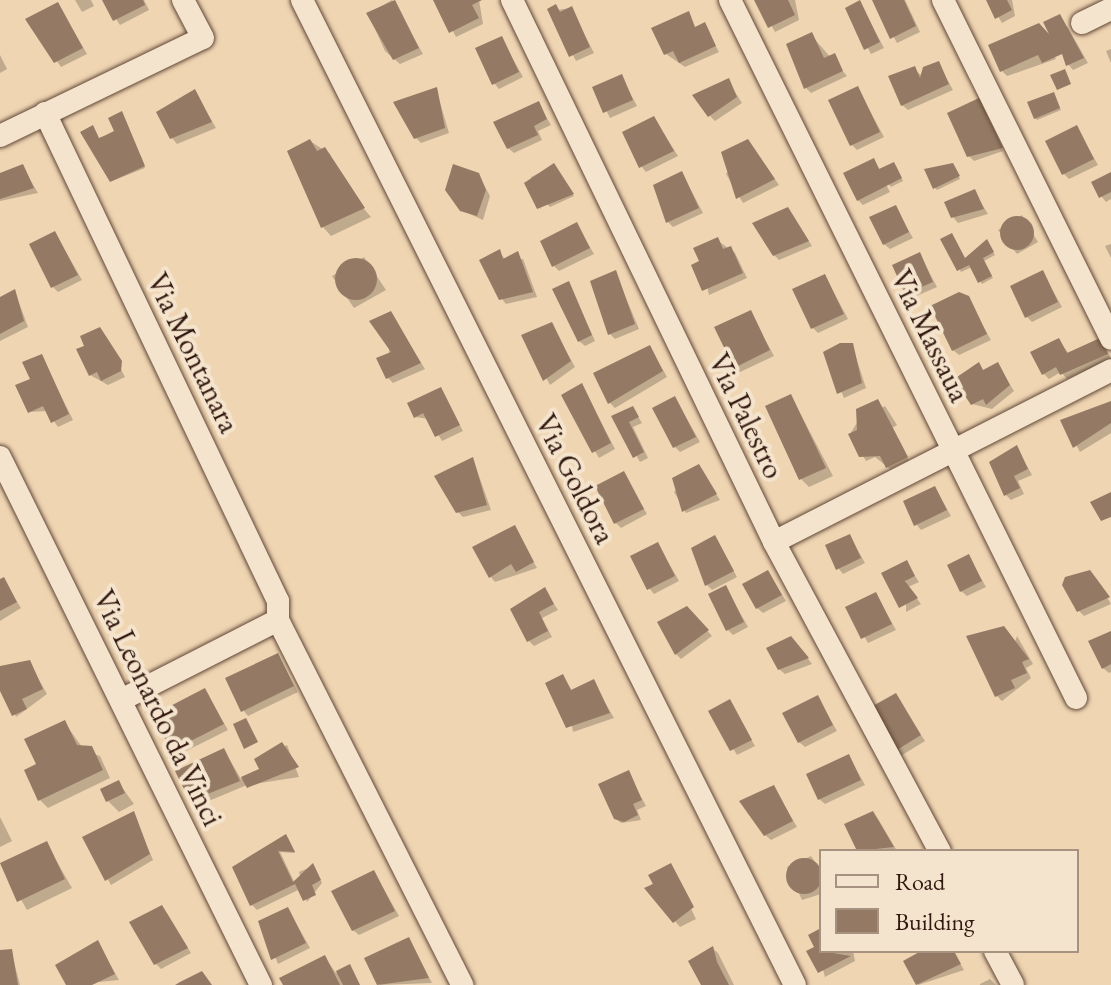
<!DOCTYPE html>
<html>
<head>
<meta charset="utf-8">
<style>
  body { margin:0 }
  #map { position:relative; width:1111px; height:985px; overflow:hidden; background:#efd5b2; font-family:"EB Garamond",serif }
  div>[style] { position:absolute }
  .shadow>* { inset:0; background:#0003 }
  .building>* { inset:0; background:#947a64 }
  .round { border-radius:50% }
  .roads { filter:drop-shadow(0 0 2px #614738) drop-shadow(0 0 2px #614738) }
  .street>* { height:22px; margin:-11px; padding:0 11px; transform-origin:11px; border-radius:11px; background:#f5e4cd }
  span { translate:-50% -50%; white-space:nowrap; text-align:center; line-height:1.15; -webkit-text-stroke:8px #f5e4cd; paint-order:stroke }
  .street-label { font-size:30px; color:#32180f }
  .legend { position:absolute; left:819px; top:849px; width:260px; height:104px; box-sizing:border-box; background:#f5e4cd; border:2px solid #a79281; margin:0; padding:10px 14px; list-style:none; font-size:24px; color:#32180f }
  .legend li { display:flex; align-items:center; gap:16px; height:40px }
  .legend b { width:40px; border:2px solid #a79281 }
</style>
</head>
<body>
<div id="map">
  <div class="shadow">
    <div style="clip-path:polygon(75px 0,91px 0,94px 6px,82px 12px)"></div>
    <div style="clip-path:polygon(104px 0,144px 0,149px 10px,120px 25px)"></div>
    <div style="clip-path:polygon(392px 0,423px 54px,400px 64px,385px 51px,368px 14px)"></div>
    <div style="clip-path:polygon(437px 0,479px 0,483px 24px,456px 37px)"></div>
    <div style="clip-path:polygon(757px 0,795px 0,799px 20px,775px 32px)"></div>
    <div style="clip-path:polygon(874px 0,905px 0,920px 32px,897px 43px)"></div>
    <div style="clip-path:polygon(988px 0,1012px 0,1015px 16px,1002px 23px)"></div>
    <div style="clip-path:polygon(860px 3px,884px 48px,871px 54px,847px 9px)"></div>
    <div style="clip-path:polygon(58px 4px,87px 54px,61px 67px,28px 20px)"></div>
    <div style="clip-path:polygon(571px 8px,594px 53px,576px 61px,550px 11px)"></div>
    <div style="clip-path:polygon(688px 14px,698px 37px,704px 25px,719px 52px,685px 67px,666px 54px,654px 29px)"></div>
    <div style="clip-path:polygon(1067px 26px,1088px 63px,1073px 70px,1068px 64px)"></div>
    <div style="clip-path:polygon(1040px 27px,1056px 59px,1007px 76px,1002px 71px)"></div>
    <div style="clip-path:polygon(811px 35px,847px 76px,811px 93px,806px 88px)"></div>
    <div style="clip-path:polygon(501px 38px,523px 77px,499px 89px,494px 83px)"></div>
    <div style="clip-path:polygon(1111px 49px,1111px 63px,1106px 51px)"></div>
    <div style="clip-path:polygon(0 55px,7px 69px,0 73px)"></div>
    <div style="clip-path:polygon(938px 63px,953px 90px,908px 110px,902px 105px,914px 69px,922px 76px)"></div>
    <div style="clip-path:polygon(621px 76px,637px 106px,610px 118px,595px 88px)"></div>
    <div style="clip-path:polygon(728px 81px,742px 103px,715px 121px,710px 116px)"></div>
    <div style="clip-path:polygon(436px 89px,449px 133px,421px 143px,416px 138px)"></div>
    <div style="clip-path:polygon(858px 89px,884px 137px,857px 150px,852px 145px)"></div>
    <div style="clip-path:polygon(195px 92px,216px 128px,177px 144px,172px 138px)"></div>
    <div style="clip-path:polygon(1055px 96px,1061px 110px,1037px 120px,1035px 118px)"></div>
    <div style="clip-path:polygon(981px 102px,1003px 151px,974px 161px,969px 156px)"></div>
    <div style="clip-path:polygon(538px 103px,551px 125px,538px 131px,542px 140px,514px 153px,508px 148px)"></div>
    <div style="clip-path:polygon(654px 118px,678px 156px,646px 172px,641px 166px)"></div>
    <div style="clip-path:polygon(1077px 128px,1098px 165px,1069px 179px,1064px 174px)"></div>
    <div style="clip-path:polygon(310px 141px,330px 154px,341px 182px,371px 217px,331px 236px,323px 227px,298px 168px)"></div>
    <div style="clip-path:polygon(748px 141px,779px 185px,743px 203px,726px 174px)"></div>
    <div style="clip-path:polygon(141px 156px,145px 168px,112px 181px,107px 172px)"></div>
    <div style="clip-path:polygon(873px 160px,881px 171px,896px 166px,903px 181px,891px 187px,882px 177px,890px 192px,863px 205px,858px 200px)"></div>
    <div style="clip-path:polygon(22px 166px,38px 193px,0 201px,0 182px)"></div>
    <div style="clip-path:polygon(554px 166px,574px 196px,550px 207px,541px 197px,541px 210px,531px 177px)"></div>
    <div style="clip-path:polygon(955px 168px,960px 179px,937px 190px,935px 188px)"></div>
    <div style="clip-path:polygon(682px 173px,703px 213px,673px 227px,668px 222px)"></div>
    <div style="clip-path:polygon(478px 174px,490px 196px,483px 220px,461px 210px,447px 190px)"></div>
    <div style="clip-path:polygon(1111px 175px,1111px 199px,1106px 202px,1101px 196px)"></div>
    <div style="clip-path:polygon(974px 191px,988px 214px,958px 223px,953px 217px)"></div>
    <div style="clip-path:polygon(895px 207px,913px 238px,890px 249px,884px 244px)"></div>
    <div style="clip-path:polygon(788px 209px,812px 246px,779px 260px,774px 255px)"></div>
    <div style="clip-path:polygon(1022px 215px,1038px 242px,1017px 254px,998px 230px)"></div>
    <div style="clip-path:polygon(577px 225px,594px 254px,559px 271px,554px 266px)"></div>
    <div style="clip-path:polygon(55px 233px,82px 280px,58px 292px,53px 287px)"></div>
    <div style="clip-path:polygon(717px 240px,735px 253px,747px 278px,709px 295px,702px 262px)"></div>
    <div style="clip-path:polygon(943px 240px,965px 260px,987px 242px,995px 255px,984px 261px,993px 278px,982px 284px,972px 267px,961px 272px)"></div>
    <div style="clip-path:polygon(1111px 244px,1111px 258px,1105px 246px)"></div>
    <div style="clip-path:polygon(499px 252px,506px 260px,523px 259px,537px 297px,506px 304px,501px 298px)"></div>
    <div style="clip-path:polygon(920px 255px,937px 287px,912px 298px,895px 266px)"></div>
    <div style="clip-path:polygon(364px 257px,386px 290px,354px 308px,332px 276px)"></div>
    <div style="clip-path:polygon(615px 272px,639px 329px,615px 339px,610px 334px)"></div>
    <div style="clip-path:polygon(1043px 273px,1062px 307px,1032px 322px,1026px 316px)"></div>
    <div style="clip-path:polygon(825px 276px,848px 319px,818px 333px,813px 328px)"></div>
    <div style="clip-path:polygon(568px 283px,595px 341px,585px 346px,579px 341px)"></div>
    <div style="clip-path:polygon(15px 292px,28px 327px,0 341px,0 301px)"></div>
    <div style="clip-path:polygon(967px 298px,991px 340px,959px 355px,953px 350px)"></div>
    <div style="clip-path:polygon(750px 312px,774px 356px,740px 372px,735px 367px)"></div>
    <div style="clip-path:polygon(390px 314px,425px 369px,393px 383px,388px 378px)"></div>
    <div style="clip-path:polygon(551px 324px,575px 367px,550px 385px,524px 336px)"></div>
    <div style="clip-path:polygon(100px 329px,125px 377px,108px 385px,90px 375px)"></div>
    <div style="clip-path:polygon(1059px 340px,1069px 354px,1105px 345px,1111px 359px,1067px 379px,1061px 372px,1049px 379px,1043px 373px)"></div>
    <div style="clip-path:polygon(852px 345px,866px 388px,844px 398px,825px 353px)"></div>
    <div style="clip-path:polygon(650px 347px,667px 377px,615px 408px,609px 402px)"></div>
    <div style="clip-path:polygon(41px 356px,73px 420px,58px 427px,47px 411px,29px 412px)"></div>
    <div style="clip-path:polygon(978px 364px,984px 371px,997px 364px,1014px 391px,992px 409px,972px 404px)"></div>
    <div style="clip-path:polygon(582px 386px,615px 449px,599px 458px,563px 396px)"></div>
    <div style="clip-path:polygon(440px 389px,463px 431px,442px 441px,429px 419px,415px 417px)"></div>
    <div style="clip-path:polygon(791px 396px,833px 476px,809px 487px,801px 479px)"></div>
    <div style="clip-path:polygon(675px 398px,700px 442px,680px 452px,675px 447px)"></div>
    <div style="clip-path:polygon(1111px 403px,1111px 433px,1080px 452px,1063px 421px)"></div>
    <div style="clip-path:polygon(885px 406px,897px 425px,889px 430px,909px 460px,890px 469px,875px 457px,866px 461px,850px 434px,860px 418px)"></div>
    <div style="clip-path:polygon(633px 408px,642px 423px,633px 427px,648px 458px,640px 462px,614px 417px)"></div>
    <div style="clip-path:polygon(1017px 448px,1032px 475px,1018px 481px,1024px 494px,1011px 500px,1006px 495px)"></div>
    <div style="clip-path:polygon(473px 459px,491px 510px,463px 517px,458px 512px)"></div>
    <div style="clip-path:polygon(699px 467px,720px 500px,686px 513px,674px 492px)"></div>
    <div style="clip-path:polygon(624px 474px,647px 514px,621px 528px,616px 523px)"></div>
    <div style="clip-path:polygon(935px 488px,951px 516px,921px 530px,916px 524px)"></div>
    <div style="clip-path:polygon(514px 527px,537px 568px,495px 582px,490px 576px)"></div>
    <div style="clip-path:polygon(850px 536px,865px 563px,843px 574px,838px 568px)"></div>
    <div style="clip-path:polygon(715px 537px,737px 577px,712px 590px,707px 585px)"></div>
    <div style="clip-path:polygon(658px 544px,679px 581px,654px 594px,649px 588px)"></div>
    <div style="clip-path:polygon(969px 557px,986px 587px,967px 596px,961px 591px)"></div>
    <div style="clip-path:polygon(906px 562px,919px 582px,908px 587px,921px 604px,906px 612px)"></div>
    <div style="clip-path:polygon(768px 572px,786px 601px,763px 613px,757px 608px)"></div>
    <div style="clip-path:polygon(1095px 577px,1111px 604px,1084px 616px,1079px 611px)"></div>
    <div style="clip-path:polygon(3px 580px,21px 608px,0 621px,0 581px)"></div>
    <div style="clip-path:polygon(726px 588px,748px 627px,733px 635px,728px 630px)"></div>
    <div style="clip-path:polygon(544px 589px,558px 610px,542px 618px,552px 637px,534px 646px,529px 641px)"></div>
    <div style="clip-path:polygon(876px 594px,896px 630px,868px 643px,848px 608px)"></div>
    <div style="clip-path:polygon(687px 608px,712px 636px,681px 659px,676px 654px)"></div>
    <div style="clip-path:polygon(1111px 635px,1111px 672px,1109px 673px,1103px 668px)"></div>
    <div style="clip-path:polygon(1017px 636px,1033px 664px,1026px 668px,1031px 678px,1002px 701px,997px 696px)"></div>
    <div style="clip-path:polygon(796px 643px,812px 664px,785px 674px,779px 669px)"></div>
    <div style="clip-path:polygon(278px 655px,298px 692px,248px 716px,243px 710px)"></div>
    <div style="clip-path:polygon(29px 662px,47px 694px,16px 717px,0 670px)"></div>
    <div style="clip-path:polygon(563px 677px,573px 692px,593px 682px,614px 718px,573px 732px)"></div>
    <div style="clip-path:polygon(205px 690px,228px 730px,178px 755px,173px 750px)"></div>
    <div style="clip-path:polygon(818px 698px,837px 731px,805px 747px,799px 742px)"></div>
    <div style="clip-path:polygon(729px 701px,755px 746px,737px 755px,711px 711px)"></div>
    <div style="clip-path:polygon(873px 708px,907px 713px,925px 741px,899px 757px)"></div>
    <div style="clip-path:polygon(64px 722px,85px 751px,100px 756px,110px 778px,48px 808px,40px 800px,38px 765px)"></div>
    <div style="clip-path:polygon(287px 745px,299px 777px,247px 785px,204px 803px,192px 800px,178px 772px,224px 750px,241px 779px,258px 771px,264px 777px,257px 760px)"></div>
    <div style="clip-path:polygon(849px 756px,865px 785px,825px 804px,819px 799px)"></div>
    <div style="clip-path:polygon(628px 773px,646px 806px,637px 810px,641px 820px,621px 823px,615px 818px)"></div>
    <div style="clip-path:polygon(118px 782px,134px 804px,119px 812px,108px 801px)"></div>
    <div style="clip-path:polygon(774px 788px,797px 827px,771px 840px,765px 835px)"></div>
    <div style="clip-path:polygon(133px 813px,153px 860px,111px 885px,85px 838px)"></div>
    <div style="clip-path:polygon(873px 813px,878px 819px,897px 851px,859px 851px,847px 825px)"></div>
    <div style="clip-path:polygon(0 817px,12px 841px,0 847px)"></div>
    <div style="clip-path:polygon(288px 838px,295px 853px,280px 852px,298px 890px,257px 910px,252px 905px,278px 847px)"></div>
    <div style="clip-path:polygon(46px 843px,72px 888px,27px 910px,1px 865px)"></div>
    <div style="clip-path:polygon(811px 856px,821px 871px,821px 894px,802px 900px,787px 867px)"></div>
    <div style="clip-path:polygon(313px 866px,322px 883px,307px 902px,299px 872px)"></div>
    <div style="clip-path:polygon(670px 866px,696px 919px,680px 927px,647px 889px)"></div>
    <div style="clip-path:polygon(374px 872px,399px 916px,359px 935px,353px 930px)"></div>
    <div style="clip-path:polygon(288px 909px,310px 948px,278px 964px,261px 922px)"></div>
    <div style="clip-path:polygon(167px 913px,191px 953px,161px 969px,156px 964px)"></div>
    <div style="clip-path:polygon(821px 930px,821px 951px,853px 951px,855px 961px,825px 977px,817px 948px)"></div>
    <div style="clip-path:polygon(409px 939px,432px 983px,380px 985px,367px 959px)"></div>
    <div style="clip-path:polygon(97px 942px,119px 980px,68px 985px)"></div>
    <div style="clip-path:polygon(712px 948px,718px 953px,734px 985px,703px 985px)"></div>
    <div style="clip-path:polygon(11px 951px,20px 985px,0 985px,0 961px)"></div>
    <div style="clip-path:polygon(922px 951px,953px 951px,964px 970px,918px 985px,906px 961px)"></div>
    <div style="clip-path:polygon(325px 958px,336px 973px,349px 966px,360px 985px,285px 985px)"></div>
    <div style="clip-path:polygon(990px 979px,996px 985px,980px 985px,980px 984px)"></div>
  </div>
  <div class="building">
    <div style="clip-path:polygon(102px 0,143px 0,145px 5px,113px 21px)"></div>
    <div style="clip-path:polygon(395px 0,419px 48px,393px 60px,366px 13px)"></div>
    <div style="clip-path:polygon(433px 0,482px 0,472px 5px,479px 18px,449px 33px)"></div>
    <div style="clip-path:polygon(754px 0,788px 0,795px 15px,768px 28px)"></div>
    <div style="clip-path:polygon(860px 0,880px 42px,864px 50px,845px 8px)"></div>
    <div style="clip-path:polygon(872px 0,904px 0,916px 26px,890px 39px)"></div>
    <div style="clip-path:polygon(986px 0,1007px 0,1012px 10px,995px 19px)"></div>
    <div style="clip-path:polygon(58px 2px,83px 48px,54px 63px,25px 19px)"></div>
    <div style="clip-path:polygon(556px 4px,560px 12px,572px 6px,590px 47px,569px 57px,547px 9px)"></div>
    <div style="clip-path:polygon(689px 11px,695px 27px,705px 22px,716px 46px,679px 63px,673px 51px,664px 55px,651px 28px)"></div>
    <div style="clip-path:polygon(1060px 14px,1084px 58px,1066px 66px,1062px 54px,1042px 63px,1038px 55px,1000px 72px,988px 45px,1039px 23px,1049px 34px,1043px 22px)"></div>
    <div style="clip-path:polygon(812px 32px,824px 58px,835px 53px,843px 71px,804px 89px,786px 44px)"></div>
    <div style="clip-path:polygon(502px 36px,519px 72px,492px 85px,475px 48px)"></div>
    <div style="clip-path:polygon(939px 61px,949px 84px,901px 106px,888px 76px,915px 66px,920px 78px,923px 67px)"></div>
    <div style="clip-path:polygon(1065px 69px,1071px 84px,1057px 90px,1050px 75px)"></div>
    <div style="clip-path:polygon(622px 74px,633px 100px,603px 113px,592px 87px)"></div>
    <div style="clip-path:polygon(729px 78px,737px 97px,708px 117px,692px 95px)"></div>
    <div style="clip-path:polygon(858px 86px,880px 132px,850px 146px,828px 100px)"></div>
    <div style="clip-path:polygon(437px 87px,445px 128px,414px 139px,393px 102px)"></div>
    <div style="clip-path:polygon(195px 89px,212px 122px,170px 139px,156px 112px)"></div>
    <div style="clip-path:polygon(1054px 92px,1060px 108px,1034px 119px,1027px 102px)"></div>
    <div style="clip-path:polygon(979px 98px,1003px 148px,967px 157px,947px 113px)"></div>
    <div style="clip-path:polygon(539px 101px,547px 119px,534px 126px,538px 135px,507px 149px,493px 122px)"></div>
    <div style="clip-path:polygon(122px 111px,145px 166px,110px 182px,80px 132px,93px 125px,99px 138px,106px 135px,114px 131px,108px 118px)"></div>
    <div style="clip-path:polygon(654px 116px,674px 151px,639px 168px,622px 132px)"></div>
    <div style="clip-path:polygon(1077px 125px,1094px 159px,1062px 175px,1045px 141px)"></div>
    <div style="clip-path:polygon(310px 139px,317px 151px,325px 147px,365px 208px,321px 228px,287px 151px)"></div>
    <div style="clip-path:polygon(748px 139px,775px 179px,736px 199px,721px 152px)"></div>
    <div style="clip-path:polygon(874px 158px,879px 169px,894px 162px,902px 178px,857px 201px,843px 173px)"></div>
    <div style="clip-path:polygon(554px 163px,574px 194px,537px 209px,524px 183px)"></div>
    <div style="clip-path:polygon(953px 163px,960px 176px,933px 189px,924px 169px)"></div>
    <div style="clip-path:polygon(23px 164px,34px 188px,0 199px,0 173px)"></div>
    <div style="clip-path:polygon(453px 164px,479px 173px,486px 190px,477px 216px,460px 211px,445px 190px)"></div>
    <div style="clip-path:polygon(682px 171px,699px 208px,666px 223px,653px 185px)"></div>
    <div style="clip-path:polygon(1111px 172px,1111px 192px,1099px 198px,1091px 182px)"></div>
    <div style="clip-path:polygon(975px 189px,984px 209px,951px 218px,944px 202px)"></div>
    <div style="clip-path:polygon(896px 205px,909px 232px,883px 245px,869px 217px)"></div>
    <div style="clip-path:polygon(788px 207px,809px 241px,773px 256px,752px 223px)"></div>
    <div class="round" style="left:1000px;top:216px;width:34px;height:34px"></div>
    <div style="clip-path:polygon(577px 222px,590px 248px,552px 267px,540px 241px)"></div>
    <div style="clip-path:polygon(55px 231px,78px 275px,51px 288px,29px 244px)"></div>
    <div style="clip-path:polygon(952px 233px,965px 258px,987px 239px,994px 252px,983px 258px,992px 276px,978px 283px,969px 265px,957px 271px,940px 239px)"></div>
    <div style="clip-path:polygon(718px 237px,723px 249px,731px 246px,743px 273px,702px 291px,691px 265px,699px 261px,693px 248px)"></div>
    <div style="clip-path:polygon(500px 249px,503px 259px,518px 251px,533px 292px,499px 300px,479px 260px)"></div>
    <div style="clip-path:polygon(920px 252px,933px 282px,905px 294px,892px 265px)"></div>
    <div class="round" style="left:335px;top:258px;width:42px;height:42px"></div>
    <div style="clip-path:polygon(616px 270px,635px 324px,608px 335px,590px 281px)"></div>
    <div style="clip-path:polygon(1043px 270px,1058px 302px,1025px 318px,1010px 286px)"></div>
    <div style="clip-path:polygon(825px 274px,844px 314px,811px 329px,792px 289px)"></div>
    <div style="clip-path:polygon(569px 281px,592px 335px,578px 342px,552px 289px)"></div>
    <div style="clip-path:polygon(15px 289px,24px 321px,0 334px,0 297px)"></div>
    <div style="clip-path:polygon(959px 292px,969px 296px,987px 334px,952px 351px,930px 306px)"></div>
    <div style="clip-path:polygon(751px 310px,770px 350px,734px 368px,714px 327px)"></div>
    <div style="clip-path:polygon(391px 311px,421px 363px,386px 379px,376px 358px,391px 352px,369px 321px)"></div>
    <div style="clip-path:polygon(552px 322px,571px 361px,543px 381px,521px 335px)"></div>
    <div style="clip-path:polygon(100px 327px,122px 361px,121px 371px,101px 381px,97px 372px,89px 376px,76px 349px,84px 346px,80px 336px)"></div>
    <div style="clip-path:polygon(1059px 338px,1067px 353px,1100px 338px,1108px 354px,1060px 375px,1056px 367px,1042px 375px,1030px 352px)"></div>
    <div style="clip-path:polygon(840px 343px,853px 343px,862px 383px,837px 394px,823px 352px)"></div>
    <div style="clip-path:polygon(650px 345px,663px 371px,608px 404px,593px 373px)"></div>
    <div style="clip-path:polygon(42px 354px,69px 414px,51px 423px,43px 406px,28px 413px,15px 385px,30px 379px,22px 362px)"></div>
    <div style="clip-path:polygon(979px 362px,983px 370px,998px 362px,1010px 385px,986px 405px,983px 399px,971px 405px,954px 379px)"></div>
    <div style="clip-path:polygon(582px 383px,611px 443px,592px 453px,561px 395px)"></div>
    <div style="clip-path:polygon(441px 387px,460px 425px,435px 437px,423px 413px,414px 418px,407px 403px)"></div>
    <div style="clip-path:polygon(791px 394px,826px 468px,799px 480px,765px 406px)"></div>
    <div style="clip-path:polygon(675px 396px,696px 437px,673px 448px,652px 408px)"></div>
    <div style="clip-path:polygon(878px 399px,908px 457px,886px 468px,880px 456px,859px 457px,848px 434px,857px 430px,856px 409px)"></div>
    <div style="clip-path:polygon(1111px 401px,1111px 423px,1073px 448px,1060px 420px)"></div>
    <div style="clip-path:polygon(633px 406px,639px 417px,629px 422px,644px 452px,633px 458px,611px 416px)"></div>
    <div style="clip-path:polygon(1017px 445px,1028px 469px,1014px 476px,1020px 488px,1004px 496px,989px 462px)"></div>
    <div style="clip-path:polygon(473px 457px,487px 505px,456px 513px,434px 476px)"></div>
    <div style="clip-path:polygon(699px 464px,717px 494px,682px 512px,672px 478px)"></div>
    <div style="clip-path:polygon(624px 471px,644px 509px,614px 524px,595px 486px)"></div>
    <div style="clip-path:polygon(935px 486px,947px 510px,914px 526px,903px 501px)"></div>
    <div style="clip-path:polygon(1111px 492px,1111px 517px,1101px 521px,1090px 502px)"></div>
    <div style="clip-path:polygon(515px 525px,534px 562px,516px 572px,511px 564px,489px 578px,472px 547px)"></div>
    <div style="clip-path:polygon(850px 534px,861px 558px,836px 570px,825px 545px)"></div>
    <div style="clip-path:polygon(715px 535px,734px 571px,705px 586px,691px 548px)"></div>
    <div style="clip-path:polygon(658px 542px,675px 576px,647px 590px,630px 556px)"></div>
    <div style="clip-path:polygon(969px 554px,982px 581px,960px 592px,947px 565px)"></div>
    <div style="clip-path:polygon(907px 560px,915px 576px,905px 581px,918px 598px,899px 608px,881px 573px)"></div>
    <div style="clip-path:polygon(768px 570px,782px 595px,756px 609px,742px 584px)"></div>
    <div style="clip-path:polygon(1090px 570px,1110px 597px,1077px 612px,1062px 585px,1065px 577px)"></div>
    <div style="clip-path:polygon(4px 577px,17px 602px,0 611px,0 579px)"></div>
    <div style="clip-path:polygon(726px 585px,744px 622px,726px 631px,708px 594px)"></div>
    <div style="clip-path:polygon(545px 587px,554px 604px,539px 612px,548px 631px,527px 642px,510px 609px)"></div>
    <div style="clip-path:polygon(876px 592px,892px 624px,861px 639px,845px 607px)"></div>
    <div style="clip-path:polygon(687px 606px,709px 630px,675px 655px,657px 622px)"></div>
    <div style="clip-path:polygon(1004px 626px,1029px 659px,1022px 662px,1027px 673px,1011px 680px,1015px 688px,995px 697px,966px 636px)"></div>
    <div style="clip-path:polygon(1111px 631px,1111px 664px,1102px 669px,1088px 641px)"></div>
    <div style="clip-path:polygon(791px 636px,809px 658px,778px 670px,766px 648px)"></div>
    <div style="clip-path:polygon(278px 653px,294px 686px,241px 712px,225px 678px)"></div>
    <div style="clip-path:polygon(30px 660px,43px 689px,22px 699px,27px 709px,12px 716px,0 691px,0 666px)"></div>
    <div style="clip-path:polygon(563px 674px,571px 690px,594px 679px,610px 713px,566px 728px,545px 683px)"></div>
    <div style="clip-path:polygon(205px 688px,224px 724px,171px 751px,153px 715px)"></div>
    <div style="clip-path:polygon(896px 693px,921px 735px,892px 753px,871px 707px)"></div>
    <div style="clip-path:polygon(818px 695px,833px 725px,798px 743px,782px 713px)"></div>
    <div style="clip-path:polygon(730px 699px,752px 740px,730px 751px,708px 711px)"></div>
    <div style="clip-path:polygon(246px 718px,258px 742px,244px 749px,233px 724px)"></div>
    <div style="clip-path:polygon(65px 720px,77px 745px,92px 746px,103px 770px,38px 801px,24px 770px,36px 764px,24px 739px)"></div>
    <div style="clip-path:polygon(282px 742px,299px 767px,247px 788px,241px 777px,259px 769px,254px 759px)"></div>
    <div style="clip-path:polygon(224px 748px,240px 781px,190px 801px,175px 771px)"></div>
    <div style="clip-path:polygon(849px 754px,861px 780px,818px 800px,806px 774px)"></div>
    <div style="clip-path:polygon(629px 770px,642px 800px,633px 804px,638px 815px,624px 822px,614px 819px,598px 784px)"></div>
    <div style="clip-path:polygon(119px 780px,125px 793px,106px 802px,100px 789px)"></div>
    <div style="clip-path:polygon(774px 785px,793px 821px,764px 836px,739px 801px)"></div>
    <div style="clip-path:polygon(134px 811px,150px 854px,105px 881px,82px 837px)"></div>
    <div style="clip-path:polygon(873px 811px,894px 847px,857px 851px,844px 824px)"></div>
    <div style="clip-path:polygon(286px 834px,295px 852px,278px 851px,293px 882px,313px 863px,321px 880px,312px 885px,316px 895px,303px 901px,295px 884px,250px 906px,232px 867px)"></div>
    <div style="clip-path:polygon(47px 841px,65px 879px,17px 902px,0 863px)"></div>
    <div class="round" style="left:786px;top:858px;width:36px;height:36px"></div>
    <div style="clip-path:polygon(671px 863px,694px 907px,673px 923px,644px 888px,653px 884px,648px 875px)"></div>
    <div style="clip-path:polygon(374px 870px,395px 911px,352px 931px,331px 891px)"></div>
    <div style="clip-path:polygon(162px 905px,188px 948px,154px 965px,129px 922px)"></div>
    <div style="clip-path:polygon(288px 907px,306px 943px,271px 960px,258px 921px)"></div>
    <div style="clip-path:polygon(821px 928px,821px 951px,851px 956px,818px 973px,806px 951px,814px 947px,808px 935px)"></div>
    <div style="clip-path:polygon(409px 937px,429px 978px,377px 985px,364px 958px)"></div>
    <div style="clip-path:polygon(98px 940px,115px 974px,92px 985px,66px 985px,55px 965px)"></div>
    <div style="clip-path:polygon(713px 946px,717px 962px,729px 985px,701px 985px,688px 961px)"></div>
    <div style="clip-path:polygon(12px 949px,18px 985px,0 985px,0 950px)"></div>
    <div style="clip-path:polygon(921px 951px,954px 951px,961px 964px,916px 985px,903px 961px)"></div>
    <div style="clip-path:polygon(325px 955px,340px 985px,283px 985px,279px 978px)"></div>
    <div style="clip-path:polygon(350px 964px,360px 985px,343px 985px,336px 971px)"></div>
    <div style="clip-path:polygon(202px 971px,212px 985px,175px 985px,180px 982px)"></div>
  </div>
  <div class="roads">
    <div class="street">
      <div style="left:302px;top:0;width:1101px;rotate:63.41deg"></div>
      <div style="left:512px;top:0;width:602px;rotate:64.2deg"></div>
      <div style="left:774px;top:542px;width:351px;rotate:61.8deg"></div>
      <div style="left:730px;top:0;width:779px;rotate:63.63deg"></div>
      <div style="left:943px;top:0;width:378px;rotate:63.6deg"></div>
      <div style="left:1082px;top:23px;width:32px;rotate:-26deg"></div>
      <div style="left:45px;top:113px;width:541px;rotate:64.48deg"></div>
      <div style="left:278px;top:601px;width:19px;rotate:90deg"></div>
      <div style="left:0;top:136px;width:225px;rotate:-25.8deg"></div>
      <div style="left:203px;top:38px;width:43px;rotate:-117.8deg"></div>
      <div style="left:0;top:457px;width:589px;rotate:63.7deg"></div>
      <div style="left:774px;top:542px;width:378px;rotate:-27deg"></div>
      <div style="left:121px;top:700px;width:176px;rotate:-27deg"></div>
      <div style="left:278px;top:620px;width:409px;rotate:63.2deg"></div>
      <div style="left:995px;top:951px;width:38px;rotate:62deg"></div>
    </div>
  </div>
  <div class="street-label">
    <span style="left:930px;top:336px;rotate:64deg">Via Massaua</span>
    <span style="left:193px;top:353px;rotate:64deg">Via Montanara</span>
    <span style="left:746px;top:416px;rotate:64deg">Via Palestro</span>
    <span style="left:575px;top:479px;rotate:63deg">Via Goldora</span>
    <span style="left:158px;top:708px;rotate:64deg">Via Leonardo da Vinci</span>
  </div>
  <ul class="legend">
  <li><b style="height:10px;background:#f5e4cd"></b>Road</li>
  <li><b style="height:22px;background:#947a64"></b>Building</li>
  </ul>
</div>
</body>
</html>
